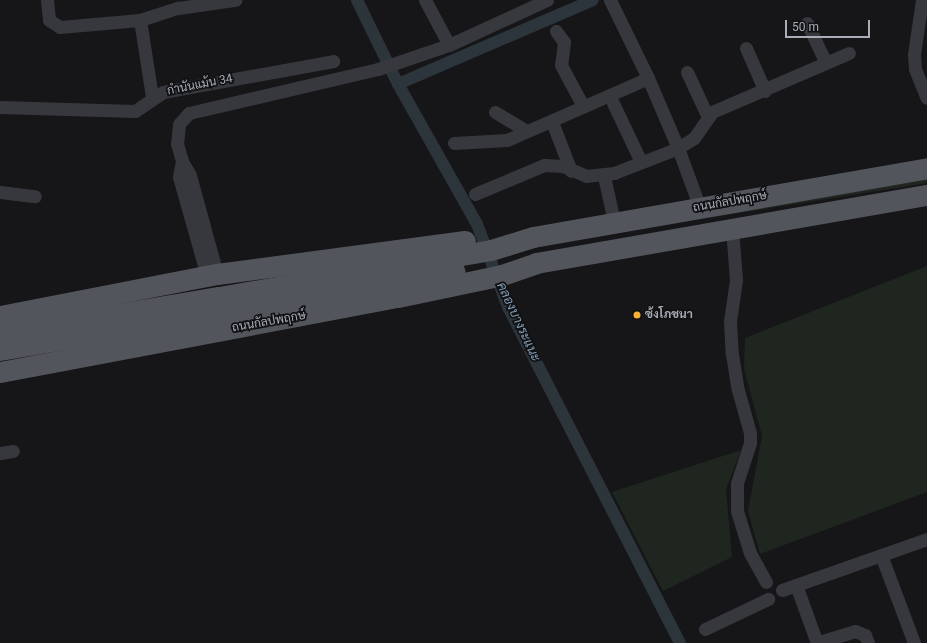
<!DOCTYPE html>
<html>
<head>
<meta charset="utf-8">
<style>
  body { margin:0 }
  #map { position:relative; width:927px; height:643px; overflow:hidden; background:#161618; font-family:Roboto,Sarabun,sans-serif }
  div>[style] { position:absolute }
  .green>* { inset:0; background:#1e261f }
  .canal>* { height:12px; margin:-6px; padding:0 6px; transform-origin:6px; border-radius:6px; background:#2c353c }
  .street>* { height:13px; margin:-6.5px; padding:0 6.5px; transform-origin:6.5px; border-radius:6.5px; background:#37383d }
  .primary>* { height:21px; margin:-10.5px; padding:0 10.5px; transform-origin:10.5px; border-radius:10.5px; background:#53555c }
  .primary-bridge>* { height:21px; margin:-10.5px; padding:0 10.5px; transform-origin:10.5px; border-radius:10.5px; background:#53555c }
  .dots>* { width:11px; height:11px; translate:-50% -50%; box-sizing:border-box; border:2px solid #111113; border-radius:50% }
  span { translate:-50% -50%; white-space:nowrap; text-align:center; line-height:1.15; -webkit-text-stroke:3.5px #111113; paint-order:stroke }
  .street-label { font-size:12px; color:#a8adb8 }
  .poi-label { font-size:12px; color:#a8adb8; font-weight:700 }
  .left { translate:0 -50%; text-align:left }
  .water-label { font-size:13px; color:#7f9bb3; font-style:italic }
  .scale { position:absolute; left:785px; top:20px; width:85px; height:18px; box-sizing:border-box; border:2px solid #a8adb8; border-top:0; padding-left:5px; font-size:12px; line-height:14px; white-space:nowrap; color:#a8adb8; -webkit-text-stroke:3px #111113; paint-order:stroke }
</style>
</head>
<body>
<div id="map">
  <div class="green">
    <div style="clip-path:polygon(927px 176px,927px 183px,707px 218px,887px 182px)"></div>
    <div style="clip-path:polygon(927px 266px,927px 492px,760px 554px,748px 511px,762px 436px,744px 369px,745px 338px)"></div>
    <div style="clip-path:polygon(741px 450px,726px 489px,732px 557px,663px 591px,612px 492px)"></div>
  </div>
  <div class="canal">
    <div style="left:357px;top:0;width:93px;rotate:64deg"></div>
    <div style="left:398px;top:84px;width:161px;rotate:60.6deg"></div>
    <div style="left:477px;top:224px;width:89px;rotate:69.5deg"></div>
    <div style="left:508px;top:307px;width:377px;rotate:62.9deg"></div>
    <div style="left:398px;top:84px;width:212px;rotate:-23.3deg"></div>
  </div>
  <div class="street">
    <div style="left:47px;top:0;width:20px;rotate:84deg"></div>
    <div style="left:49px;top:20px;width:13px;rotate:32deg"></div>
    <div style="left:60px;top:27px;width:80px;rotate:-5deg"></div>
    <div style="left:140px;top:20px;width:40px;rotate:-18deg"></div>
    <div style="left:178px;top:8px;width:58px;rotate:-8deg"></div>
    <div style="left:425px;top:0;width:51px;rotate:61.9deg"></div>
    <div style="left:610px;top:0;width:87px;rotate:64deg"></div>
    <div style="left:648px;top:78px;width:76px;rotate:66.8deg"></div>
    <div style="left:678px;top:148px;width:64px;rotate:69.9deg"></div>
    <div style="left:922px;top:0;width:55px;rotate:98.4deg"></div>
    <div style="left:914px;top:54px;width:15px;rotate:86deg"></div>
    <div style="left:915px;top:69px;width:31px;rotate:68deg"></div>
    <div style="left:140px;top:20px;width:78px;rotate:81.1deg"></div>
    <div style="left:807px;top:23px;width:44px;rotate:64.6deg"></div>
    <div style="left:556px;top:31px;width:14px;rotate:54deg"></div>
    <div style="left:564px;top:42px;width:23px;rotate:97deg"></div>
    <div style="left:561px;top:65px;width:47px;rotate:61.8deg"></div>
    <div style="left:746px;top:48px;width:47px;rotate:66.2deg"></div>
    <div style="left:687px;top:72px;width:47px;rotate:65.1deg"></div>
    <div style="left:613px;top:103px;width:65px;rotate:64.6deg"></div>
    <div style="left:0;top:107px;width:135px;rotate:1.7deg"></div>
    <div style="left:135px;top:111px;width:34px;rotate:-34deg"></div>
    <div style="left:163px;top:92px;width:173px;rotate:-10.3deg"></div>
    <div style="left:495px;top:112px;width:37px;rotate:31deg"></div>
    <div style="left:554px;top:127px;width:47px;rotate:68.9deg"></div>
    <div style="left:454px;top:143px;width:53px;rotate:-3.2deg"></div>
    <div style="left:507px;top:140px;width:154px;rotate:-23.7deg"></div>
    <div style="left:182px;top:161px;width:16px;rotate:101deg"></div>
    <div style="left:179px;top:177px;width:103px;rotate:74.2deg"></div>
    <div style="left:604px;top:176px;width:47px;rotate:77.7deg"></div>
    <div style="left:0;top:192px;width:35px;rotate:7deg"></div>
    <div style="left:475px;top:194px;width:75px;rotate:-22.8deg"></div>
    <div style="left:544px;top:165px;width:19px;rotate:3deg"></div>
    <div style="left:563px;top:166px;width:25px;rotate:23deg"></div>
    <div style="left:586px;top:176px;width:28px;rotate:-6deg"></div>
    <div style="left:614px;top:173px;width:69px;rotate:-21.3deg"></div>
    <div style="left:678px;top:148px;width:19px;rotate:-32deg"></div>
    <div style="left:694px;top:138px;width:32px;rotate:-55deg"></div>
    <div style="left:712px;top:112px;width:149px;rotate:-23.3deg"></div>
    <div style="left:732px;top:228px;width:52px;rotate:85.6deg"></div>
    <div style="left:736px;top:280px;width:41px;rotate:98.3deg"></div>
    <div style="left:730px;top:321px;width:33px;rotate:87deg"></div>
    <div style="left:732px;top:354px;width:36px;rotate:81deg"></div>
    <div style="left:738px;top:390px;width:45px;rotate:74.4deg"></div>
    <div style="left:750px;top:433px;width:10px;rotate:90deg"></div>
    <div style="left:750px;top:443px;width:42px;rotate:108deg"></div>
    <div style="left:737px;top:483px;width:28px;rotate:90deg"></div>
    <div style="left:737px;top:511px;width:44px;rotate:72.8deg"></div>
    <div style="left:750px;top:553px;width:33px;rotate:61deg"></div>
    <div style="left:217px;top:274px;width:103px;rotate:-105.3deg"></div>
    <div style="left:190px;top:175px;width:16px;rotate:-120deg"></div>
    <div style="left:182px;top:161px;width:18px;rotate:-106deg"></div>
    <div style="left:177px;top:144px;width:20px;rotate:-84deg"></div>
    <div style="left:179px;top:124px;width:15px;rotate:-48deg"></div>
    <div style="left:189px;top:113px;width:194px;rotate:-13.1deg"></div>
    <div style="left:378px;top:69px;width:75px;rotate:-18.7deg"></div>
    <div style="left:449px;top:45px;width:108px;rotate:-24.7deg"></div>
    <div style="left:0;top:453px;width:13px;rotate:-9deg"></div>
    <div style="left:881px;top:555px;width:94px;rotate:69.4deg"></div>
    <div style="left:796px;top:585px;width:62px;rotate:70.1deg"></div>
    <div style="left:782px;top:590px;width:154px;rotate:-19.4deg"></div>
    <div style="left:705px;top:629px;width:70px;rotate:-25.5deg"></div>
    <div style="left:816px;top:643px;width:41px;rotate:-17.1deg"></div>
    <div style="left:855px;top:631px;width:11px;rotate:22deg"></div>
    <div style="left:865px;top:635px;width:9px;rotate:69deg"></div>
  </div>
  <div class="primary">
    <div style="left:219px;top:297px;width:276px;rotate:-9.8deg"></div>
    <div style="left:491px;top:250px;width:44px;rotate:-17.2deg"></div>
    <div style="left:533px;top:237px;width:400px;rotate:-9.9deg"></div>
    <div style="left:222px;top:312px;width:236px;rotate:-10deg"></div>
    <div style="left:0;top:316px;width:221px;rotate:-11deg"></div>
    <div style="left:217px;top:274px;width:250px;rotate:-7.6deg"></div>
    <div style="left:0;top:372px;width:405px;rotate:-10.7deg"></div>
    <div style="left:398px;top:297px;width:106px;rotate:-11.9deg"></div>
    <div style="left:502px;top:275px;width:36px;rotate:-19deg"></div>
    <div style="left:536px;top:263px;width:397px;rotate:-9.9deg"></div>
  </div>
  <div class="primary-bridge">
    <div style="left:0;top:334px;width:222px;rotate:-9.6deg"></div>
    <div style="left:0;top:350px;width:225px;rotate:-9.7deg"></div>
  </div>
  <div class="dots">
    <div style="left:637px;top:315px;background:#f2b134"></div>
  </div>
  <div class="street-label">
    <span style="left:200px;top:85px;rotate:-11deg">กำนันแม้น 34</span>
    <span style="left:730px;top:202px;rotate:-10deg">ถนนกัลปพฤกษ์</span>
    <span style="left:269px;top:322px;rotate:-10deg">ถนนกัลปพฤกษ์</span>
  </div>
  <div class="poi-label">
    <span class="left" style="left:645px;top:315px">ซ้งโภชนา</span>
  </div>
  <div class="water-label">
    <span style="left:518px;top:322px;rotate:65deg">คลองบางระแนะ</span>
  </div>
  <div class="scale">50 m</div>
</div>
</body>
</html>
